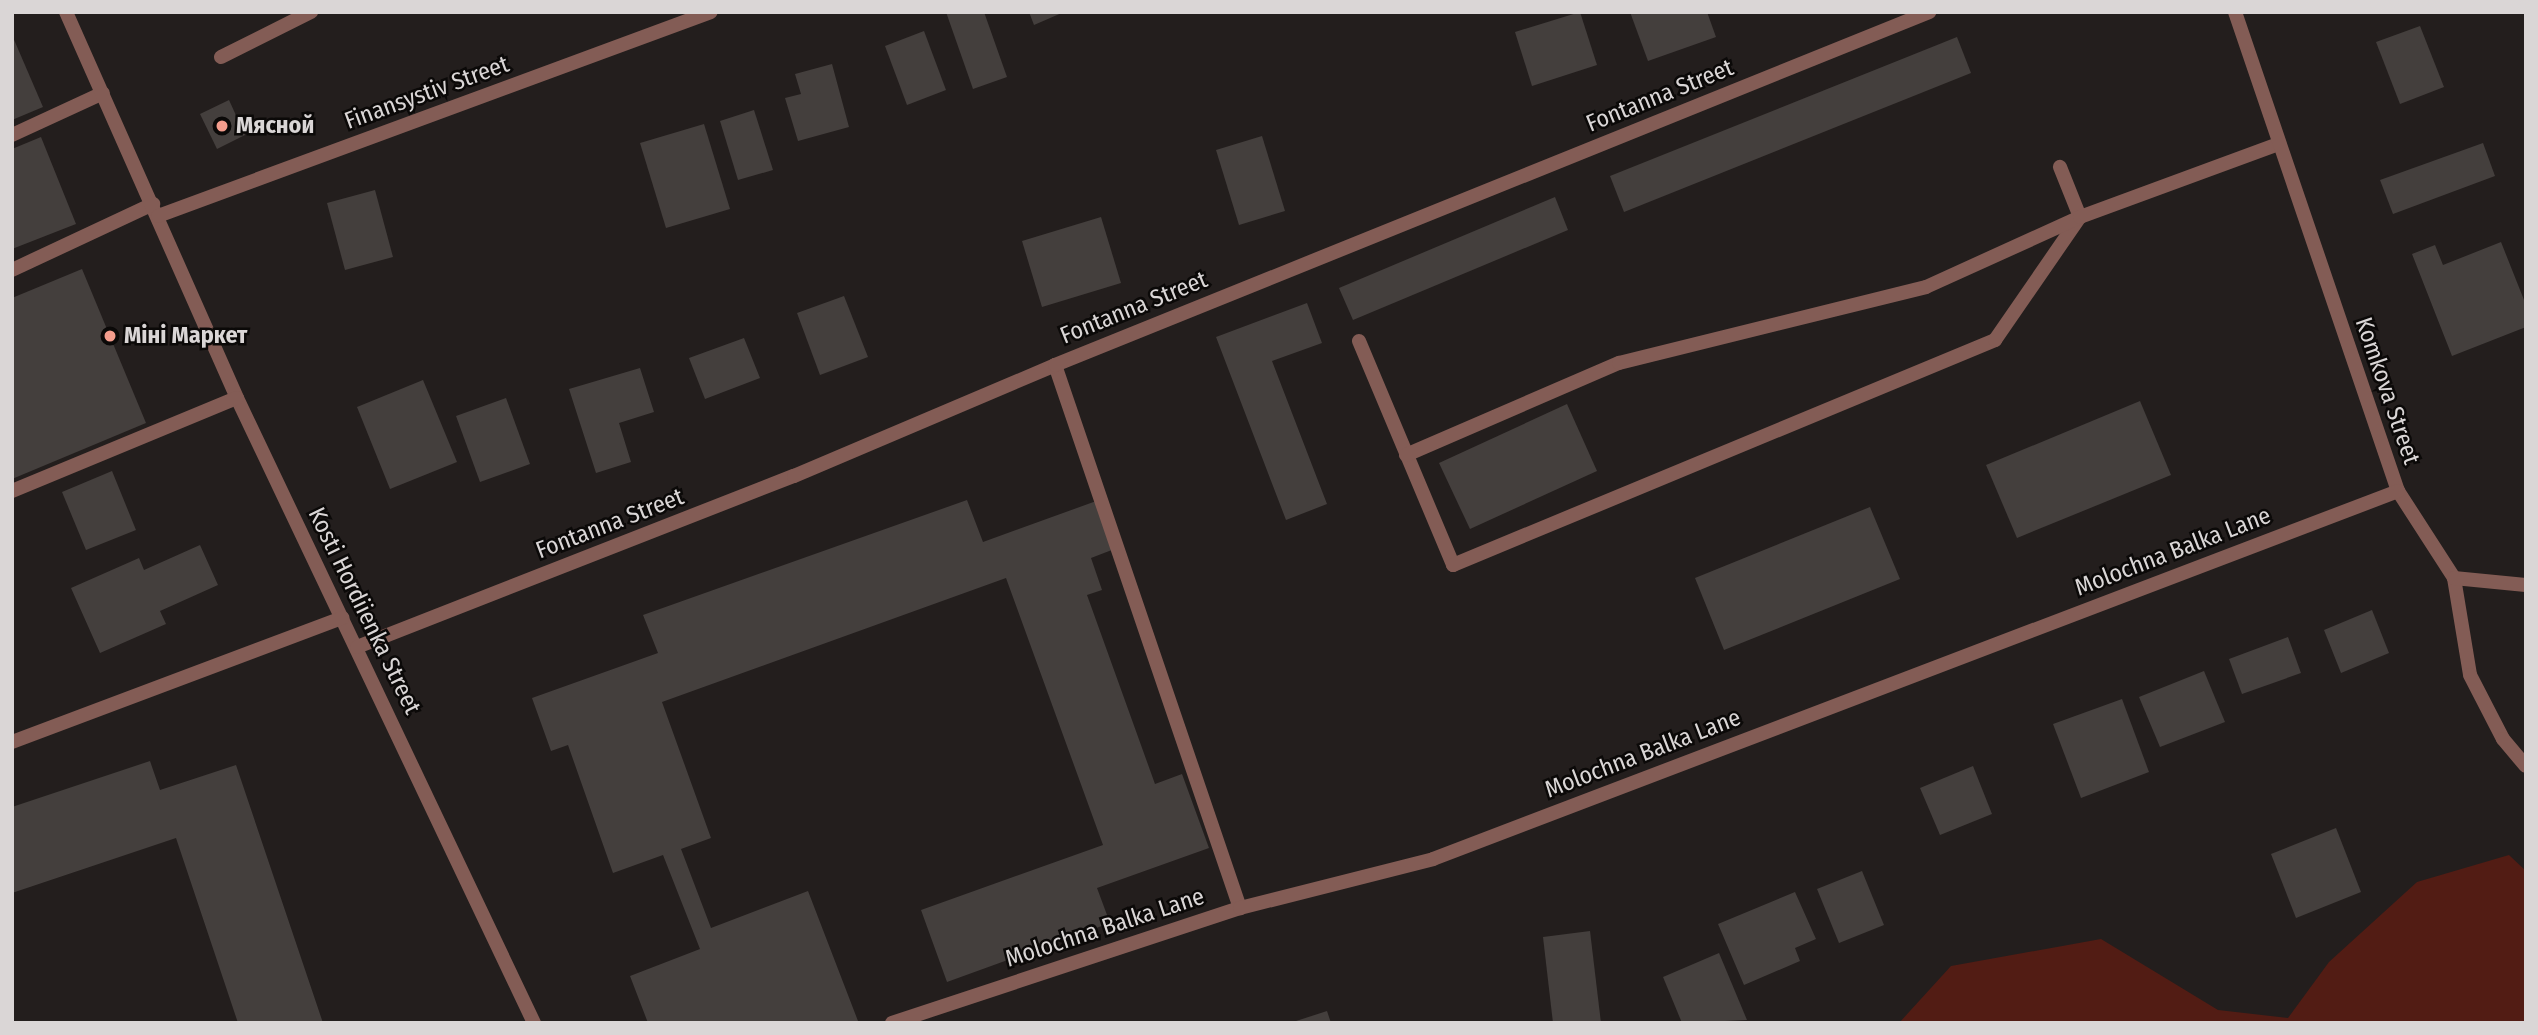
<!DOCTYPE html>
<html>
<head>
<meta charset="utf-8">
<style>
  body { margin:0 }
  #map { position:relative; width:2538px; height:1035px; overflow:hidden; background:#231e1d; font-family:"Fira Sans Condensed",sans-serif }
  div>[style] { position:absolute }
  .green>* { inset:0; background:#521c14 }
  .building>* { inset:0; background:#443f3d }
  .service>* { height:14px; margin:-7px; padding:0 7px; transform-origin:7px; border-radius:7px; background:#835c55 }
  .minor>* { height:14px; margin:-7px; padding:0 7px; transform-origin:7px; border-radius:7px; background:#835c55 }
  .dots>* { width:19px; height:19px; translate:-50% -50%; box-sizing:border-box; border:4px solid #0b0908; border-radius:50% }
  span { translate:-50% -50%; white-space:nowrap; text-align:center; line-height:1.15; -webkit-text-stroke:5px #0b0908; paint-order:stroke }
  .street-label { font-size:24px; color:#dad6d6 }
  .poi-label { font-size:24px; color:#dad6d6; font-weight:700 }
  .left { translate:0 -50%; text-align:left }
  .frame { position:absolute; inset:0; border:14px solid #dad6d6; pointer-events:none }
</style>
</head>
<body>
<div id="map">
  <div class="green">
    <div style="clip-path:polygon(2509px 855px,2526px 871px,2526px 1023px,1899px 1023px,1951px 966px,2101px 939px,2218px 1010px,2288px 1018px,2329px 962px,2417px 882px)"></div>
  </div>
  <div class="building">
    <div style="clip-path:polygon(946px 12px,984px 12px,1007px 77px,973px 89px)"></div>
    <div style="clip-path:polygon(1029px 12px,1064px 12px,1034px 25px)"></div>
    <div style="clip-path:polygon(1580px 12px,1597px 65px,1532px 86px,1515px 32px)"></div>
    <div style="clip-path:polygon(1630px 12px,1707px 12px,1716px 37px,1648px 61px)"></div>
    <div style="clip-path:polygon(2420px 26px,2444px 87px,2400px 104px,2376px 42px)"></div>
    <div style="clip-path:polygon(924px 31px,946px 90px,907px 105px,885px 46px)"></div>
    <div style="clip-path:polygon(12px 35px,43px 107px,12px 120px)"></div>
    <div style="clip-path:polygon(1957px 37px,1971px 73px,1624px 212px,1610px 176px)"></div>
    <div style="clip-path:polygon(832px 64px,849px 127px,798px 141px,785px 98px,801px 94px,795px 74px)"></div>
    <div style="clip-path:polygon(229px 100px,245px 135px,217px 149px,200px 114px)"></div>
    <div style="clip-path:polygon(754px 110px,773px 170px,738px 180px,720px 121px)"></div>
    <div style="clip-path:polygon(704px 124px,730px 209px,666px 228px,640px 143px)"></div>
    <div style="clip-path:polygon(1262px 136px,1285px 211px,1239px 225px,1216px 150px)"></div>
    <div style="clip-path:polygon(41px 137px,76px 224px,12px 249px,12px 149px)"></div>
    <div style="clip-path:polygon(2483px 143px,2495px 176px,2393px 214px,2380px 180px)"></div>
    <div style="clip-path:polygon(375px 190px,393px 257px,345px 270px,327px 203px)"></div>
    <div style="clip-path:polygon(1555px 197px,1568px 230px,1353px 320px,1339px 288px)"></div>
    <div style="clip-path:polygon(1101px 217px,1121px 283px,1042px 307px,1022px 241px)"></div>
    <div style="clip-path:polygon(2501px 242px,2526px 305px,2526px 327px,2452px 356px,2412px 254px,2435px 245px,2443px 265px)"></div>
    <div style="clip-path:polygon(82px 269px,146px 423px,12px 479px,12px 298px)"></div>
    <div style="clip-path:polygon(844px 296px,868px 357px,820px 375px,797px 313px)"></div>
    <div style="clip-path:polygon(1307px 303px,1322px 343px,1272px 361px,1327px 504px,1286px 520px,1216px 337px)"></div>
    <div style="clip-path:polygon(744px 338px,760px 378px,705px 399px,689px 358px)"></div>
    <div style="clip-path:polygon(640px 368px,654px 412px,619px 423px,631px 462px,596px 473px,569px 389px)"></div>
    <div style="clip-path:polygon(423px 380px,457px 462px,390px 489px,357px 407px)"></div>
    <div style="clip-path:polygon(506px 398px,530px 464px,480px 482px,456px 416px)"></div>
    <div style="clip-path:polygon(2140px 401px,2171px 475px,2017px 538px,1986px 465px)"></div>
    <div style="clip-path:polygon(1567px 404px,1597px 471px,1470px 529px,1439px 463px)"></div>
    <div style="clip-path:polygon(112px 471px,136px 530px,86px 550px,62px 492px)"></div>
    <div style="clip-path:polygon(967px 500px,983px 542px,1099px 500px,1117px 548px,1091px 558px,1102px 590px,1087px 595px,1155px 784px,1182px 774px,1209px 848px,1097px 888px,1110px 923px,947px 982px,921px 910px,1103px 845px,1006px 578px,662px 702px,711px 838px,681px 849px,711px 928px,808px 891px,858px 1021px,648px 1023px,630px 976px,700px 949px,663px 855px,613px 873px,568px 745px,551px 751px,532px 698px,658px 653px,643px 615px)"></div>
    <div style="clip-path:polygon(1870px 507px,1900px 579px,1724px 650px,1695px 578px)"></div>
    <div style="clip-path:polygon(200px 545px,218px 585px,160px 611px,166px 624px,100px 653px,71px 588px,139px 558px,144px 570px)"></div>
    <div style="clip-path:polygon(2372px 610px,2389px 653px,2341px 673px,2324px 630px)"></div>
    <div style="clip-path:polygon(2288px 637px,2301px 673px,2242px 694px,2229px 659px)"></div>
    <div style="clip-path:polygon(2204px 671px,2225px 722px,2160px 747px,2139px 697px)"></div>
    <div style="clip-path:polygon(2122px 699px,2149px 772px,2081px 798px,2053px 724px)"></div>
    <div style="clip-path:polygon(150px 761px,160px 790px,236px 765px,323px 1023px,238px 1023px,176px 838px,12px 893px,12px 807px)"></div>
    <div style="clip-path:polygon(1973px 766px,1992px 814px,1940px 835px,1920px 788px)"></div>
    <div style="clip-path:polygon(2336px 828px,2361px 892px,2296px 918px,2271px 854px)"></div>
    <div style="clip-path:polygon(1862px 871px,1884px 925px,1839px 943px,1817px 889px)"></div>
    <div style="clip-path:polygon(1795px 892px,1816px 939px,1795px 948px,1800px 961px,1744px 985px,1718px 924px)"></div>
    <div style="clip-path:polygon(1590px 931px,1601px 1023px,1553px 1023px,1543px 937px)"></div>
    <div style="clip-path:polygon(1719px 953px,1747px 1020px,1682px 1023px,1663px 977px)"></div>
    <div style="clip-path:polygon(1327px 1011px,1331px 1023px,1293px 1023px,1293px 1022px)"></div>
  </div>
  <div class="service">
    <div style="left:221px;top:57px;width:101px;rotate:-26.6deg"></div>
    <div style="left:12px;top:135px;width:100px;rotate:-24.8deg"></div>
    <div style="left:12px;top:270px;width:156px;rotate:-25.1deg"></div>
    <div style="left:1359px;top:341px;width:243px;rotate:67.2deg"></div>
    <div style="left:1453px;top:565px;width:587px;rotate:-22.54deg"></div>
    <div style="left:1995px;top:340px;width:150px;rotate:-55.4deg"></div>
    <div style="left:2080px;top:217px;width:54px;rotate:-111.8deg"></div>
    <div style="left:1055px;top:365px;width:574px;rotate:71.19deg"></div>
    <div style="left:1406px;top:455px;width:232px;rotate:-23.4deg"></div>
    <div style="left:1619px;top:363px;width:316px;rotate:-13.9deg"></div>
    <div style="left:1926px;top:287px;width:169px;rotate:-24.4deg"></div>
    <div style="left:2080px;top:217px;width:211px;rotate:-20.2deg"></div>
  </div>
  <div class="minor">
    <div style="left:66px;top:12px;width:422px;rotate:66.1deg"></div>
    <div style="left:237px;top:398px;width:692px;rotate:64.58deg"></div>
    <div style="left:2235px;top:12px;width:506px;rotate:71.21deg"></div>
    <div style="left:2398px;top:491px;width:103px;rotate:57.2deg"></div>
    <div style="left:2454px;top:578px;width:98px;rotate:80.6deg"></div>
    <div style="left:2470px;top:675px;width:72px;rotate:62.7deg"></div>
    <div style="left:2503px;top:739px;width:35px;rotate:50deg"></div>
    <div style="left:158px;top:216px;width:589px;rotate:-20.25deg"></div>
    <div style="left:12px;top:491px;width:243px;rotate:-22.5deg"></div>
    <div style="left:2454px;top:578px;width:72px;rotate:5.6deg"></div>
    <div style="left:357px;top:647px;width:469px;rotate:-21.4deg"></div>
    <div style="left:794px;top:476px;width:284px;rotate:-23deg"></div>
    <div style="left:1055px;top:365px;width:943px;rotate:-21.99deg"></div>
    <div style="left:12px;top:742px;width:353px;rotate:-20.6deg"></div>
    <div style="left:892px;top:1023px;width:367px;rotate:-18.3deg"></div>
    <div style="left:1240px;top:908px;width:199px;rotate:-14.2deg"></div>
    <div style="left:1433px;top:859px;width:1033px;rotate:-20.87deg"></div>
  </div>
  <div class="dots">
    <div style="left:222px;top:126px;background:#f49d8d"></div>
    <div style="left:110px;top:336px;background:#f49d8d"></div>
  </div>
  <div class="street-label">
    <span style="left:427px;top:93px;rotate:-20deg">Finansystiv Street</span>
    <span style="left:1660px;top:96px;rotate:-22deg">Fontanna Street</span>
    <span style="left:1134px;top:308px;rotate:-22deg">Fontanna Street</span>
    <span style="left:2387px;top:391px;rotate:71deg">Komkova Street</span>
    <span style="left:610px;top:524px;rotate:-21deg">Fontanna Street</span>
    <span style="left:2173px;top:552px;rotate:-21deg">Molochna Balka Lane</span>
    <span style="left:364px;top:611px;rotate:64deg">Kosti Hordiienka Street</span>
    <span style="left:1643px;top:754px;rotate:-21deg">Molochna Balka Lane</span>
    <span style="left:1105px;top:928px;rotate:-18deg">Molochna Balka Lane</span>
  </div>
  <div class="poi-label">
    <span class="left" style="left:236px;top:126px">Мясной</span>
    <span class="left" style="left:124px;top:336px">Міні Маркет</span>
  </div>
  <div class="frame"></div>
</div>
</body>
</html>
